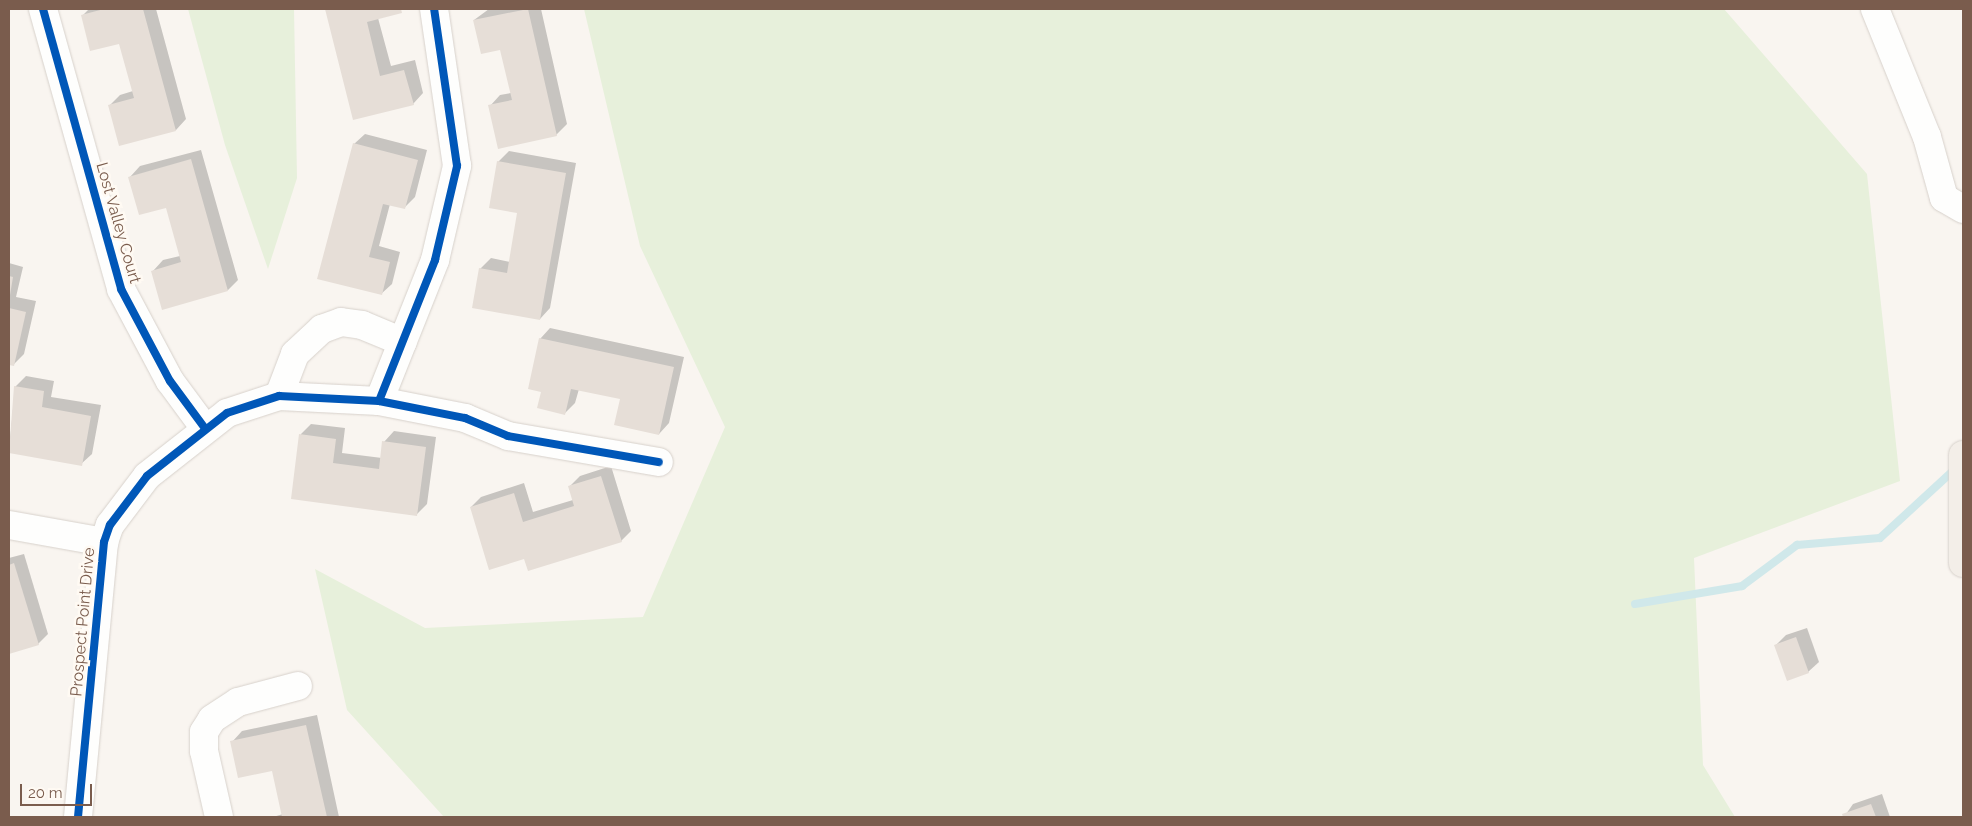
<!DOCTYPE html>
<html>
<head>
<meta charset="utf-8">
<style>
  body { margin:0 }
  #map { position:relative; width:1972px; height:826px; overflow:hidden; background:#f9f5f0; font-family:Raleway,sans-serif }
  div>[style] { position:absolute }
  .green>* { inset:0; background:#e7f0db }
  .shadow>* { inset:0; background:#0003 }
  .stream>* { height:8px; margin:-4px; padding:0 4px; transform-origin:4px; border-radius:4px; background:#d0e8ea }
  .building>* { inset:0; background:#e6ded7 }
  .roads { filter:drop-shadow(0 0 1px #d7d1cb) drop-shadow(0 0 1px #d7d1cb) }
  .minor>* { height:28px; margin:-14px; padding:0 14px; transform-origin:14px; border-radius:14px; background:#fefefd }
  .major>* { height:28px; margin:-14px; padding:0 14px; transform-origin:14px; border-radius:14px; background:#f3eee8 }
  .cycleway>* { height:8px; margin:-4px; padding:0 4px; transform-origin:4px; border-radius:4px; background:#0057b8 }
  span { translate:-50% -50%; white-space:nowrap; text-align:center; line-height:1.15; -webkit-text-stroke:5px #fffaf3; paint-order:stroke }
  .street-label { font-size:16px; color:#7a5c4d }
  .frame { position:absolute; inset:0; border:10px solid #7a5c4d; pointer-events:none }
  .scale { position:absolute; left:20px; top:784px; width:72px; height:22px; box-sizing:border-box; border:2px solid #7a5c4d; border-top:0; padding-left:6px; font-size:15px; line-height:18px; white-space:nowrap; color:#7a5c4d; -webkit-text-stroke:4px #fffaf3; paint-order:stroke }
</style>
</head>
<body>
<div id="map">
  <div class="green">
    <div style="clip-path:polygon(188px 9px,294px 9px,297px 178px,268px 269px,225px 145px)"></div>
    <div style="clip-path:polygon(584px 9px,1724px 9px,1867px 174px,1900px 481px,1694px 558px,1703px 765px,1735px 817px,444px 817px,347px 710px,315px 569px,425px 628px,643px 617px,725px 427px,640px 246px)"></div>
  </div>
  <div class="shadow">
    <div style="clip-path:polygon(89px 9px,156px 9px,186px 119px,176px 130px,110px 105px,120px 95px,133px 91px,120px 42px,82px 16px)"></div>
    <div style="clip-path:polygon(326px 9px,404px 9px,378px 18px,391px 66px,415px 60px,423px 93px,413px 104px,354px 119px)"></div>
    <div style="clip-path:polygon(541px 9px,567px 124px,556px 135px,490px 106px,500px 95px,511px 93px,501px 48px,474px 20px,489px 9px)"></div>
    <div style="clip-path:polygon(365px 134px,427px 150px,415px 197px,404px 208px,390px 204px,379px 246px,400px 252px,392px 284px,381px 294px,319px 278px,354px 144px)"></div>
    <div style="clip-path:polygon(201px 150px,238px 280px,228px 290px,153px 271px,163px 260px,180px 256px,167px 206px,130px 177px,140px 166px)"></div>
    <div style="clip-path:polygon(509px 151px,576px 163px,550px 308px,540px 319px,480px 269px,491px 258px,510px 262px,519px 212px,498px 162px)"></div>
    <div style="clip-path:polygon(9px 263px,23px 267px,16px 297px,36px 301px,24px 354px,13px 365px,9px 364px)"></div>
    <div style="clip-path:polygon(550px 328px,684px 357px,669px 423px,659px 434px,621px 398px,579px 389px,575px 403px,565px 413px,542px 391px,540px 339px)"></div>
    <div style="clip-path:polygon(26px 376px,54px 381px,51px 397px,101px 405px,92px 454px,81px 464px,9px 452px,15px 387px)"></div>
    <div style="clip-path:polygon(311px 424px,345px 428px,342px 453px,382px 458px,384px 442px,394px 431px,436px 437px,427px 504px,417px 514px,292px 498px,301px 434px)"></div>
    <div style="clip-path:polygon(611px 466px,631px 531px,621px 541px,525px 557px,471px 507px,481px 497px,524px 483px,533px 512px,573px 500px,569px 487px,580px 476px)"></div>
    <div style="clip-path:polygon(24px 554px,48px 634px,38px 644px,9px 653px,9px 558px)"></div>
    <div style="clip-path:polygon(1807px 628px,1819px 662px,1808px 672px,1776px 645px,1786px 635px)"></div>
    <div style="clip-path:polygon(317px 715px,339px 817px,273px 817px,283px 814px,273px 769px,232px 742px,242px 731px)"></div>
    <div style="clip-path:polygon(1882px 794px,1890px 817px,1844px 817px,1853px 804px)"></div>
  </div>
  <div class="stream">
    <div style="left:1635px;top:604px;width:109px;rotate:-9.5deg"></div>
    <div style="left:1742px;top:586px;width:69px;rotate:-36.7deg"></div>
    <div style="left:1797px;top:545px;width:83px;rotate:-4.8deg"></div>
    <div style="left:1880px;top:538px;width:103px;rotate:-42.6deg"></div>
  </div>
  <div class="building">
    <div style="clip-path:polygon(104px 9px,143px 9px,176px 131px,119px 146px,108px 105px,134px 98px,119px 44px,90px 51px,81px 15px)"></div>
    <div style="clip-path:polygon(325px 9px,401px 9px,402px 13px,367px 22px,380px 76px,404px 70px,414px 105px,353px 120px)"></div>
    <div style="clip-path:polygon(528px 9px,557px 136px,498px 149px,488px 105px,512px 100px,500px 50px,481px 54px,473px 20px)"></div>
    <div style="clip-path:polygon(353px 143px,418px 160px,405px 209px,383px 204px,369px 257px,390px 262px,382px 295px,317px 279px)"></div>
    <div style="clip-path:polygon(191px 159px,228px 291px,162px 310px,151px 271px,181px 262px,166px 208px,139px 215px,128px 177px)"></div>
    <div style="clip-path:polygon(497px 161px,566px 173px,540px 320px,472px 308px,479px 268px,507px 273px,517px 213px,489px 208px)"></div>
    <div style="clip-path:polygon(9px 276px,13px 277px,10px 295px,9px 294px)"></div>
    <div style="clip-path:polygon(9px 308px,26px 312px,14px 366px,9px 365px)"></div>
    <div style="clip-path:polygon(539px 338px,674px 367px,659px 435px,614px 425px,620px 399px,571px 389px,565px 415px,537px 408px,541px 392px,528px 389px)"></div>
    <div style="clip-path:polygon(14px 386px,44px 391px,42px 407px,91px 416px,82px 466px,9px 453px)"></div>
    <div style="clip-path:polygon(299px 434px,336px 439px,333px 463px,379px 469px,382px 441px,426px 447px,417px 516px,291px 499px)"></div>
    <div style="clip-path:polygon(601px 476px,622px 542px,528px 571px,524px 559px,489px 570px,470px 507px,514px 493px,523px 522px,574px 506px,568px 486px)"></div>
    <div style="clip-path:polygon(14px 563px,39px 645px,9px 654px,9px 565px)"></div>
    <div style="clip-path:polygon(1796px 637px,1809px 673px,1787px 681px,1774px 645px)"></div>
    <div style="clip-path:polygon(306px 725px,327px 817px,282px 817px,272px 771px,238px 778px,230px 741px)"></div>
    <div style="clip-path:polygon(1871px 804px,1876px 817px,1843px 817px,1842px 814px)"></div>
  </div>
  <div class="roads">
    <div class="minor">
      <div style="left:43px;top:9px;width:291px;rotate:74.4deg"></div>
      <div style="left:121px;top:289px;width:104px;rotate:62deg"></div>
      <div style="left:170px;top:381px;width:57px;rotate:53.5deg"></div>
      <div style="left:1875px;top:9px;width:138px;rotate:67.9deg"></div>
      <div style="left:1927px;top:137px;width:63px;rotate:74.4deg"></div>
      <div style="left:1944px;top:198px;width:22px;rotate:30deg"></div>
      <div style="left:279px;top:396px;width:45px;rotate:-69.1deg"></div>
      <div style="left:295px;top:354px;width:37px;rotate:-43deg"></div>
      <div style="left:322px;top:329px;width:20px;rotate:-20deg"></div>
      <div style="left:341px;top:322px;width:21px;rotate:8deg"></div>
      <div style="left:362px;top:325px;width:44px;rotate:22.5deg"></div>
      <div style="left:379px;top:401px;width:152px;rotate:-68.3deg"></div>
      <div style="left:435px;top:260px;width:97px;rotate:-76.8deg"></div>
      <div style="left:457px;top:166px;width:159px;rotate:-98.3deg"></div>
      <div style="left:9px;top:525px;width:97px;rotate:10.1deg"></div>
      <div style="left:78px;top:817px;width:276px;rotate:-84.6deg"></div>
      <div style="left:104px;top:542px;width:18px;rotate:-71deg"></div>
      <div style="left:110px;top:525px;width:61px;rotate:-52.9deg"></div>
      <div style="left:147px;top:476px;width:102px;rotate:-38.2deg"></div>
      <div style="left:227px;top:413px;width:55px;rotate:-18.1deg"></div>
      <div style="left:279px;top:396px;width:100px;rotate:2.9deg"></div>
      <div style="left:379px;top:401px;width:88px;rotate:11.2deg"></div>
      <div style="left:465px;top:418px;width:47px;rotate:22.7deg"></div>
      <div style="left:508px;top:436px;width:153px;rotate:9.8deg"></div>
      <div style="left:219px;top:817px;width:68px;rotate:-102.8deg"></div>
      <div style="left:204px;top:751px;width:19px;rotate:-90deg"></div>
      <div style="left:204px;top:732px;width:15px;rotate:-58deg"></div>
      <div style="left:212px;top:719px;width:31px;rotate:-33deg"></div>
      <div style="left:238px;top:702px;width:62px;rotate:-14.9deg"></div>
    </div>
    <div class="major">
      <div style="left:1963px;top:455px;width:108px;rotate:90deg"></div>
    </div>
  </div>
  <div class="cycleway">
    <div style="left:43px;top:9px;width:291px;rotate:74.4deg"></div>
    <div style="left:121px;top:289px;width:104px;rotate:62deg"></div>
    <div style="left:170px;top:381px;width:57px;rotate:53.5deg"></div>
    <div style="left:379px;top:401px;width:152px;rotate:-68.3deg"></div>
    <div style="left:435px;top:260px;width:97px;rotate:-76.8deg"></div>
    <div style="left:457px;top:166px;width:159px;rotate:-98.3deg"></div>
    <div style="left:78px;top:817px;width:276px;rotate:-84.6deg"></div>
    <div style="left:104px;top:542px;width:18px;rotate:-71deg"></div>
    <div style="left:110px;top:525px;width:61px;rotate:-52.9deg"></div>
    <div style="left:147px;top:476px;width:102px;rotate:-38.2deg"></div>
    <div style="left:227px;top:413px;width:55px;rotate:-18.1deg"></div>
    <div style="left:279px;top:396px;width:100px;rotate:2.9deg"></div>
    <div style="left:379px;top:401px;width:88px;rotate:11.2deg"></div>
    <div style="left:465px;top:418px;width:47px;rotate:22.7deg"></div>
    <div style="left:508px;top:436px;width:153px;rotate:9.8deg"></div>
  </div>
  <div class="street-label">
    <span style="left:118px;top:223px;rotate:74deg">Lost Valley Court</span>
    <span style="left:83px;top:622px;rotate:-85deg">Prospect Point Drive</span>
  </div>
  <div class="frame"></div>
  <div class="scale">20 m</div>
</div>
</body>
</html>
